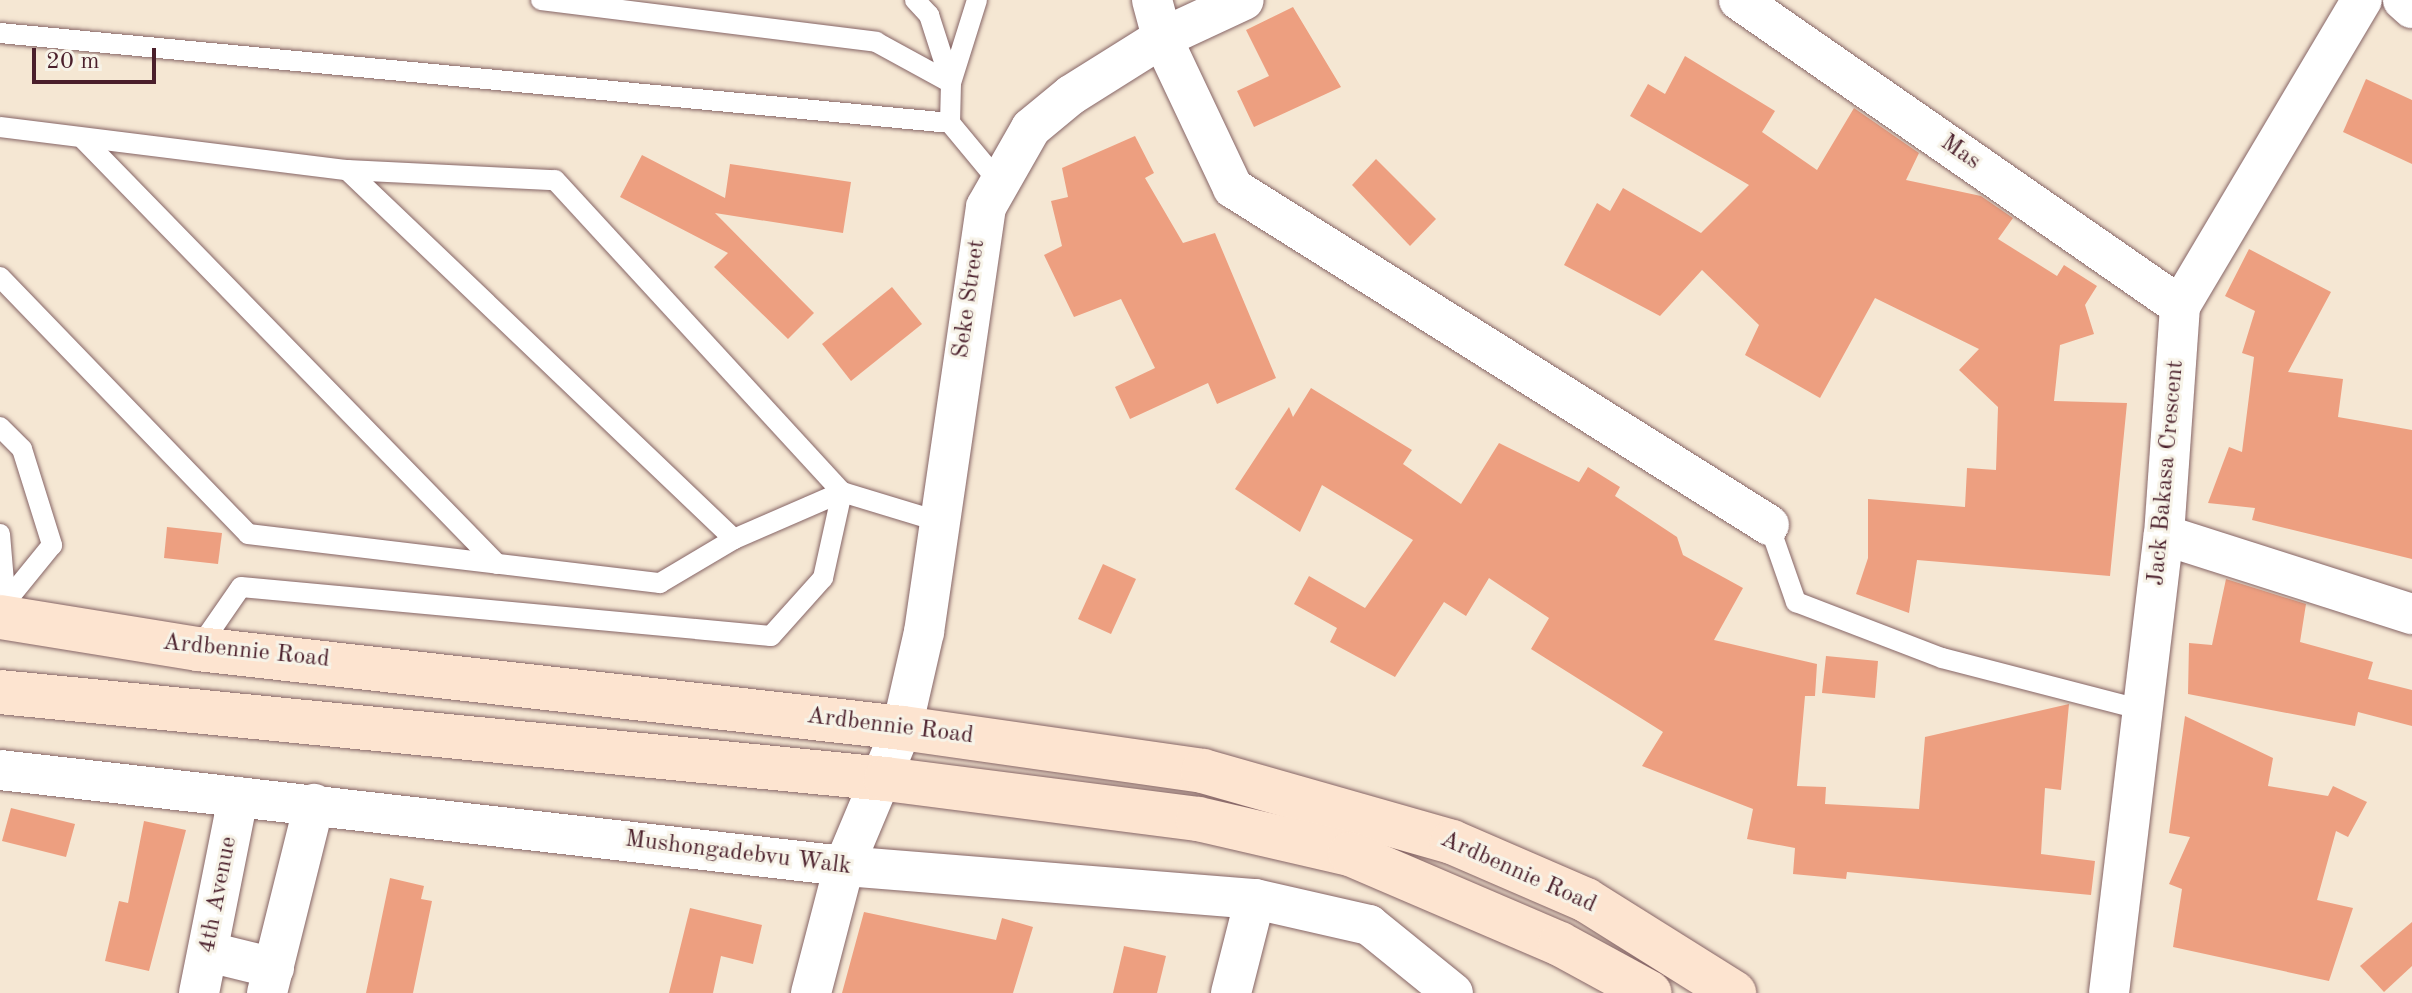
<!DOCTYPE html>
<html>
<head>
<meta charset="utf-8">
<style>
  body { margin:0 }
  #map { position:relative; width:2412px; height:993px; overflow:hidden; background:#f5e7d3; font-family:"Old Standard TT",serif }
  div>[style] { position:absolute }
  .building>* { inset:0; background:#ed9f80 }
  .roads { filter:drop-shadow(0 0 2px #866566) drop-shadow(0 0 2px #866566) }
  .service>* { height:20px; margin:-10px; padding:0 10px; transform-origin:10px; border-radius:10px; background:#fff }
  .minor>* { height:40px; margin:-20px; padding:0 20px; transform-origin:20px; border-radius:20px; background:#fff }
  .secondary>* { height:44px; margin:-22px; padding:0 22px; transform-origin:22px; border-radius:22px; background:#fde4d0 }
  span { translate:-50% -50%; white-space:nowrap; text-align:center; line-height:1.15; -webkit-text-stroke:6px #f7f3e8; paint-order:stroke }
  .street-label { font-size:24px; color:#4a1f2b }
  .scale { position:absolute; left:32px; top:48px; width:124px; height:36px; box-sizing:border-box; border:4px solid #4a1f2b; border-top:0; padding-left:10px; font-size:24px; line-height:28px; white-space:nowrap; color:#4a1f2b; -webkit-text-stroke:6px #f7f3e8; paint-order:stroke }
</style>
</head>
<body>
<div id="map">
  <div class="building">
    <div style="clip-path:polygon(1293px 7px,1341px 87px,1254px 127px,1237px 91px,1269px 76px,1246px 30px)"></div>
    <div style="clip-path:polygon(1685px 56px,1775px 111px,1762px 132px,1817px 170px,1854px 108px,1919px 153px,1906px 180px,1981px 196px,2013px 218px,1998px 239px,2057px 276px,2064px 265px,2097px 286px,2085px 305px,2094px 334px,2060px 345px,2054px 401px,2127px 403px,2110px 576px,1917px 560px,1909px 613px,1856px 594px,1868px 558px,1868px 499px,1965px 507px,1967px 468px,1996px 470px,1998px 407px,1959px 370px,1979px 349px,1875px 298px,1820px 398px,1745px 355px,1759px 325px,1702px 270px,1660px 316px,1564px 265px,1597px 203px,1610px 211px,1623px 188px,1701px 233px,1749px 185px,1630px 116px,1648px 84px,1665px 94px)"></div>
    <div style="clip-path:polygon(2366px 79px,2412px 100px,2412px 164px,2343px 132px)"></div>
    <div style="clip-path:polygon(1135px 136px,1154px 173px,1145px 178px,1183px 243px,1215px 233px,1276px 378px,1217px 404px,1208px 383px,1130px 419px,1115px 387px,1155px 368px,1121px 299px,1074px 317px,1044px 255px,1062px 246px,1051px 201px,1068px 197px,1062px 168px)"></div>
    <div style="clip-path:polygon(642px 155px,725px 198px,730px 164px,851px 182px,843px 233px,715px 213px,814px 313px,788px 339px,714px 267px,728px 253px,620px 197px)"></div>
    <div style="clip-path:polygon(1376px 159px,1436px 219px,1410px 246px,1352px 185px)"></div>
    <div style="clip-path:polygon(2249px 249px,2331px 292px,2288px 372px,2343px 379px,2338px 417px,2412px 430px,2412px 559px,2252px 520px,2255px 508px,2208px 503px,2229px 447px,2242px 452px,2254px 357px,2242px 353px,2255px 311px,2225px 296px)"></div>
    <div style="clip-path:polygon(892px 287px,922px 324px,851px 381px,822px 344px)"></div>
    <div style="clip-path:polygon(1311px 388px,1412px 450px,1403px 464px,1461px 504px,1499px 443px,1579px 482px,1588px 467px,1620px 487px,1615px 496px,1677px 537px,1683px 555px,1743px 588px,1714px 640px,1817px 664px,1815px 696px,1805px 696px,1797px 786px,1826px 787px,1825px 804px,1919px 809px,1925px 737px,2069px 704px,2061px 790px,2045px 788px,2041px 854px,2095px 861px,2091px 895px,1847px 872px,1846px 879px,1793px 874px,1795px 848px,1747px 839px,1753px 809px,1642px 766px,1663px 732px,1531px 649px,1549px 618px,1489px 578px,1466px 616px,1444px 602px,1395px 677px,1330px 642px,1337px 628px,1294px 604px,1309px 576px,1365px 608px,1413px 540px,1322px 485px,1300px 532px,1235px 489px,1289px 407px,1293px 417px)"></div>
    <div style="clip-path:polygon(167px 527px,222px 533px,218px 564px,164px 558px)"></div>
    <div style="clip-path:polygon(1103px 564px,1136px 579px,1111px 634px,1078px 619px)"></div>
    <div style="clip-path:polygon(2226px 579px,2306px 604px,2300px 642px,2373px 662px,2368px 679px,2412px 690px,2412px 726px,2358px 712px,2355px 726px,2188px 694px,2189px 643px,2212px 645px)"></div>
    <div style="clip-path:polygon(1826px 656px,1878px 661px,1875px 698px,1822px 693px)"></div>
    <div style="clip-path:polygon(2185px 716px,2273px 758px,2268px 786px,2328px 796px,2333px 786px,2367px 802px,2348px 837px,2336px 831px,2317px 900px,2353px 908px,2329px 981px,2173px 947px,2182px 889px,2169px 884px,2190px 837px,2169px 833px)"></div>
    <div style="clip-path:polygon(11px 808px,75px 824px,66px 857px,2px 841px)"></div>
    <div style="clip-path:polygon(144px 821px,186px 830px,149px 971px,105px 961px,119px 901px,128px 903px)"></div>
    <div style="clip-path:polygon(390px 878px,424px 886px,421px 899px,432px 901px,413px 993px,366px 993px)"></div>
    <div style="clip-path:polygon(690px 908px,762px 925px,753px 964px,721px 956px,713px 993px,669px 993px)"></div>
    <div style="clip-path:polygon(864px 912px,996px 940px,1002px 918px,1033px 927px,1013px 993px,842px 993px)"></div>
    <div style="clip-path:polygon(2412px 922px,2412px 966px,2384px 992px,2360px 966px)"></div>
    <div style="clip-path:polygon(1124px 946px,1166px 956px,1157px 993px,1113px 993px)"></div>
  </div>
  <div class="roads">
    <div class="service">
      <div style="left:541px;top:0;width:338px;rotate:7.1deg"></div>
      <div style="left:876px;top:42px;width:85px;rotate:28.7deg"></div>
      <div style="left:915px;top:0;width:21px;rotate:47deg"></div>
      <div style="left:929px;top:15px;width:71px;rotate:72.1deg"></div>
      <div style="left:977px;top:0;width:87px;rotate:107.4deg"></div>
      <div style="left:951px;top:83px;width:40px;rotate:91.4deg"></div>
      <div style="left:950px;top:123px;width:77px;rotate:50.3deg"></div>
      <div style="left:0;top:33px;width:954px;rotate:5.41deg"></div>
      <div style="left:0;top:127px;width:350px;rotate:7.1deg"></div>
      <div style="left:347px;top:170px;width:208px;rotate:2.8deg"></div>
      <div style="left:555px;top:180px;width:424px;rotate:47.4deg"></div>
      <div style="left:842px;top:492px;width:103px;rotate:16.9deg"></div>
      <div style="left:84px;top:140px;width:592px;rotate:45.75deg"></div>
      <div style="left:347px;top:170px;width:535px;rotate:43.64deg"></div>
      <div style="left:0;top:277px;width:357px;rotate:46deg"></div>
      <div style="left:248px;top:534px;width:415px;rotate:6.8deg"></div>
      <div style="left:660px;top:583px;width:86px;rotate:-30.7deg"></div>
      <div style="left:734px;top:539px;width:118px;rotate:-23.5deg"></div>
      <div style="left:0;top:427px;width:31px;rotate:45deg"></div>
      <div style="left:22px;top:449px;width:101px;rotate:72.6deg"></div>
      <div style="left:52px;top:545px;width:68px;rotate:129.1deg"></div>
      <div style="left:1769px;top:525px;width:82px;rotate:70.7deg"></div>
      <div style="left:1796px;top:602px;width:156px;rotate:21deg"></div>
      <div style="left:1942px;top:658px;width:208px;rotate:14.5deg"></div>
      <div style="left:0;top:534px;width:71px;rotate:85.2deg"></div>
      <div style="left:198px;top:649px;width:75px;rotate:-55.3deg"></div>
      <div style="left:241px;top:587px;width:532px;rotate:5.28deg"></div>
      <div style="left:771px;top:636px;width:78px;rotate:-48.1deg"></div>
      <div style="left:823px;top:578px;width:88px;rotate:-77.5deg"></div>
    </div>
    <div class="minor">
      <div style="left:1152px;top:0;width:39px;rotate:75deg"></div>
      <div style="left:1162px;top:38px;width:166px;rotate:64.7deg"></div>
      <div style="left:1233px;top:188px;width:633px;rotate:32.16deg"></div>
      <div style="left:1739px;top:0;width:537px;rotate:34.76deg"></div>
      <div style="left:2403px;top:0;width:12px;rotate:42deg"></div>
      <div style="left:2164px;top:535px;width:260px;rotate:17.7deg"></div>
      <div style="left:0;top:770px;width:849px;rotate:6.49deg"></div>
      <div style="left:844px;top:866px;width:412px;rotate:4.6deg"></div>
      <div style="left:1255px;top:899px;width:117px;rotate:12.8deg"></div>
      <div style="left:1369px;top:925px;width:108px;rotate:39deg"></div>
      <div style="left:209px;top:952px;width:67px;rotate:13.8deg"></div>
      <div style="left:199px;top:993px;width:200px;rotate:-78.7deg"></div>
      <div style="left:267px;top:993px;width:195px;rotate:-76deg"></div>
      <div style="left:811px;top:993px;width:131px;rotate:-75.4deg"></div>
      <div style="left:844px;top:866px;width:150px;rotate:-67.2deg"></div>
      <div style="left:902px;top:728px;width:98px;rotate:-77.1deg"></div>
      <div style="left:924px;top:632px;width:429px;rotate:-81.7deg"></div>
      <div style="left:986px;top:207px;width:91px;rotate:-60.3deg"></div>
      <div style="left:1031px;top:128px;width:52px;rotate:-39.5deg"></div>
      <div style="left:1071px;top:95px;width:107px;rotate:-32.1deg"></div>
      <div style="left:1162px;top:38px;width:90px;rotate:-24.9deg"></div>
      <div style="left:1231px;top:993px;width:97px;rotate:-75.7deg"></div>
      <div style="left:2109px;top:993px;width:461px;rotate:-83.2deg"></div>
      <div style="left:2164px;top:535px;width:230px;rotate:-86deg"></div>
      <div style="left:2180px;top:306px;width:356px;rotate:-59.3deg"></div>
    </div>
    <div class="secondary">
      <div style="left:0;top:617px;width:201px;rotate:9.2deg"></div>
      <div style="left:198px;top:649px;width:708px;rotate:6.4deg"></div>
      <div style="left:902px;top:728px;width:304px;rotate:8.1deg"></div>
      <div style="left:1203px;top:771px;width:259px;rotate:15.9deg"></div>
      <div style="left:1452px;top:842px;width:146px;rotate:23.4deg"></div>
      <div style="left:1586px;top:900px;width:175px;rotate:32.1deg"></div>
      <div style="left:0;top:692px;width:890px;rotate:5.61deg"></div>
      <div style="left:886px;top:779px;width:315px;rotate:7.3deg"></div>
      <div style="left:1198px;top:819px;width:156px;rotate:13deg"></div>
      <div style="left:1350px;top:854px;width:228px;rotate:23.2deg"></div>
      <div style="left:1560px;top:944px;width:102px;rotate:28.6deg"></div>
    </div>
  </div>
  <div class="street-label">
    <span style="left:1960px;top:153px;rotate:35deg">Mas</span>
    <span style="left:970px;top:299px;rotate:-82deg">Seke Street</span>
    <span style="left:2167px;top:473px;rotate:-85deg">Jack Bakasa Crescent</span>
    <span style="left:246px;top:652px;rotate:6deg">Ardbennie Road</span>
    <span style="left:890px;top:727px;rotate:7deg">Ardbennie Road</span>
    <span style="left:738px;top:854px;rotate:7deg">Mushongadebvu Walk</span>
    <span style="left:1518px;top:873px;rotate:24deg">Ardbennie Road</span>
    <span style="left:219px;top:895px;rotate:-79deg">4th Avenue</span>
  </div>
  <div class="scale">20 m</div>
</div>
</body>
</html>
